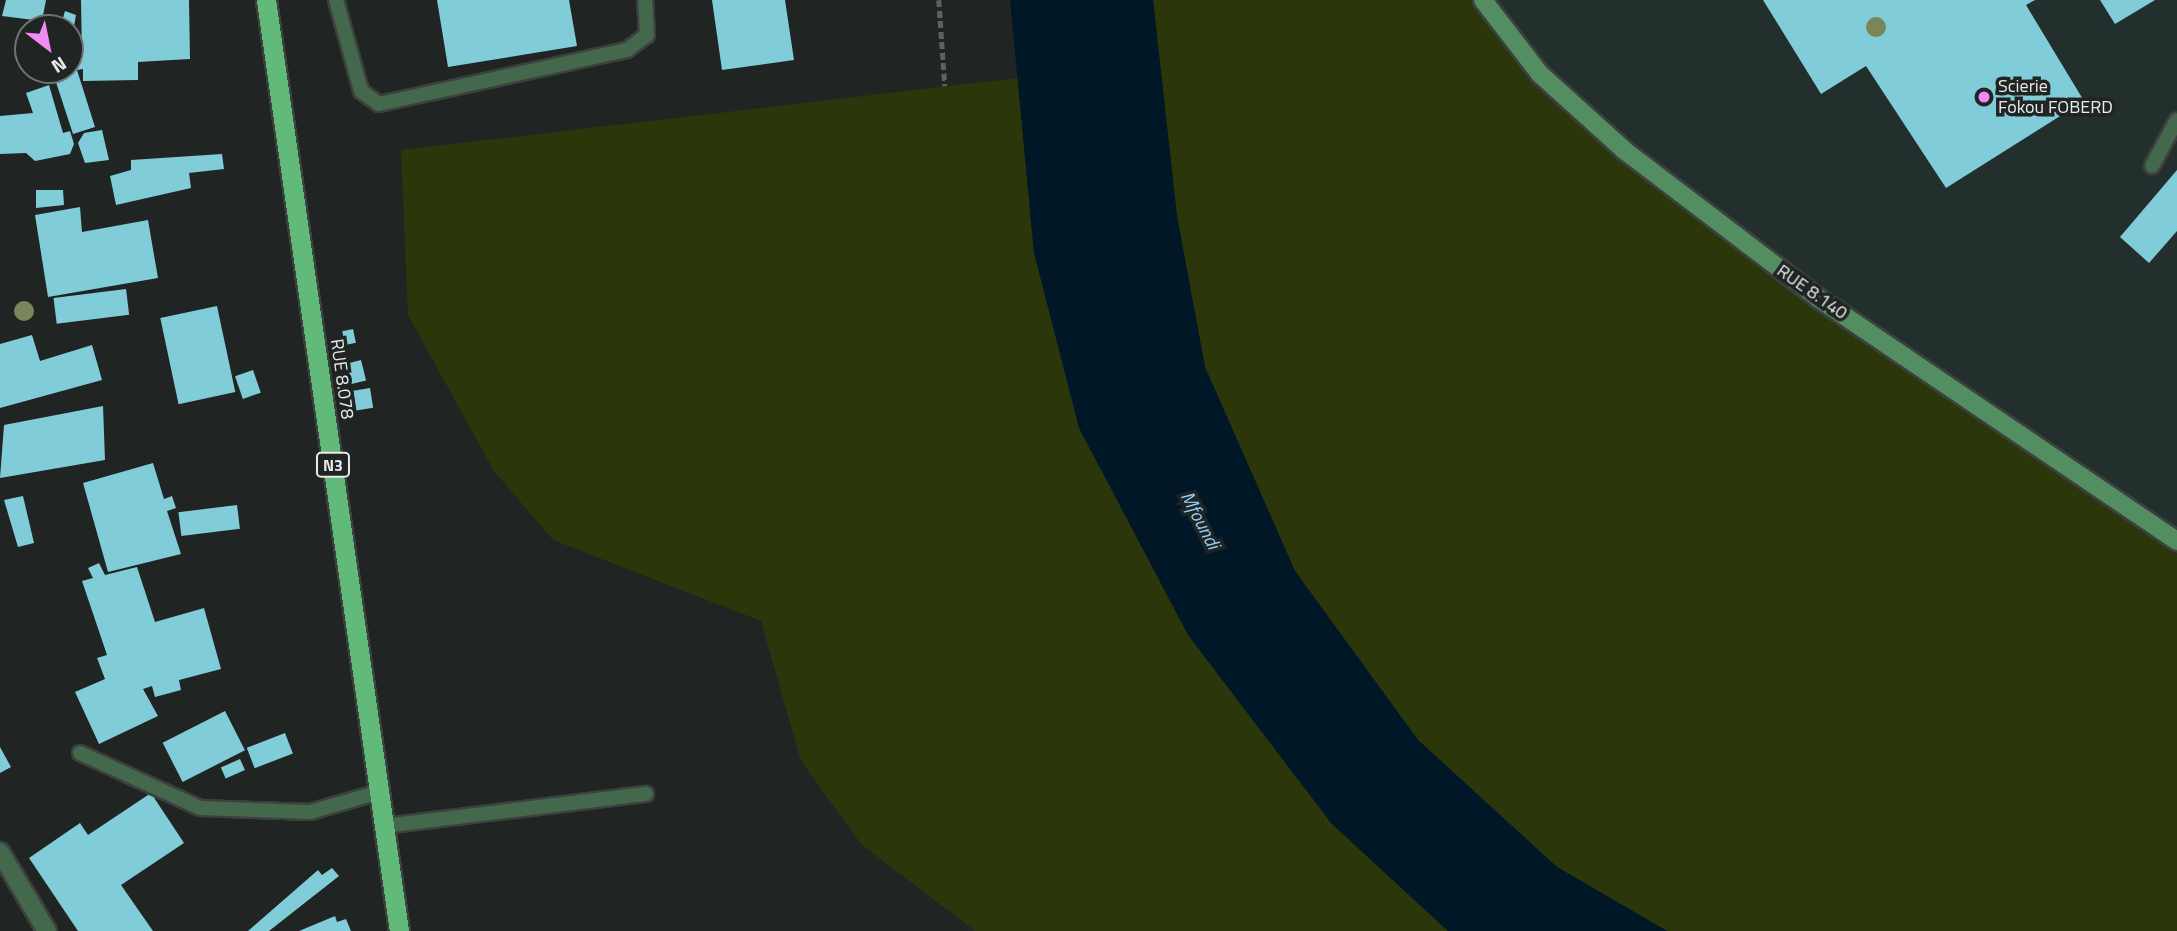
<!DOCTYPE html>
<html>
<head>
<meta charset="utf-8">
<style>
  body { margin:0 }
  #map { position:relative; width:2177px; height:931px; overflow:hidden; background:#202423; font-family:"Titillium Web",sans-serif }
  div>[style] { position:absolute }
  [style*='--x'] { left:calc(var(--x)*1px); top:calc(var(--y)*1px); width:calc(var(--w)*1px); rotate:calc(var(--a)*1deg) }
  .built>* { inset:0; background:#232f2d }
  .green>* { inset:0; background:#2c360b }
  .water>* { inset:0; background:#001727 }
  .building>* { inset:0; background:#81ccd9; transform-origin:0 0 }
  .path>* { height:4.5px; margin-top:-2.25px; transform-origin:0; background:repeating-linear-gradient(90deg,#5e6161 0 7px,transparent 0 10.5px) }
  .roads { filter:drop-shadow(2px 0 #3c403f) drop-shadow(-2px 0 #3c403f) drop-shadow(0 2px #3c403f) drop-shadow(0 -2px #3c403f) }
  .service>* { height:14px; margin:-7px; padding:0 7px; transform-origin:7px; border-radius:7px; background:#43684c }
  .minor>* { height:18px; margin:-9px; padding:0 9px; transform-origin:9px; border-radius:9px; background:#43684c }
  .secondary>* { height:18px; margin:-9px; padding:0 9px; transform-origin:9px; border-radius:9px; background:#538e61 }
  .trunk>* { height:19px; margin:-9.5px; padding:0 9.5px; transform-origin:9.5px; border-radius:9.5px; background:#62ba7a }
  .trees>* { width:20px; height:20px; margin:-10px; border-radius:50%; background:#79865b }
  .dots>* { width:19px; height:19px; translate:-50% -50%; box-sizing:border-box; border:4px solid #202423; border-radius:50% }
  span { translate:-50% -50%; white-space:nowrap; text-align:center; line-height:1.15; -webkit-text-stroke:7px #202423; paint-order:stroke }
  .shield-label span { padding:2px 5px; background:#202423; border:2px solid; border-radius:5px; -webkit-text-stroke-width:0 }
  .shield-label { font-size:16px; color:#e7eaea; font-weight:700 }
  .poi-label { font-size:18px; color:#e7eaea }
  .left { translate:0 -50%; text-align:left }
  .street-label { font-size:18px; color:#e7eaea }
  .water-label { font-size:19px; color:#92cff8; font-style:italic }
  .north { position:absolute; left:14px; top:14px; width:70px; height:70px; box-sizing:border-box; background:#202423; border:2px solid #707373; border-radius:50%; rotate:148deg; font-size:19px; font-weight:700; line-height:28px; text-align:center; color:#e7eaea }
  .north::after { content:''; display:block; margin:auto; width:24px; height:32px; background:#f18af4; clip-path:polygon(50% 0,100% 100%,50% 72%,0 100%) }
</style>
</head>
<body>
<div id="map">
  <div class="built">
    <i style="clip-path:polygon(1483px 0,2177px 0,2177px 541px,1818px 298px,1540px 74px)"></i>
  </div>
  <div class="green">
    <i style="clip-path:polygon(1153px 0,1483px 0,1540px 75px,1624px 150px,2177px 541px,2177px 931px,1667px 931px,1557px 867px,1418px 740px,1295px 571px,1205px 367px,1177px 216px)"></i>
    <i style="clip-path:polygon(1018px 78px,1034px 253px,1331px 823px,1448px 931px,975px 931px,861px 844px,801px 761px,761px 621px,553px 540px,494px 471px,408px 315px,401px 150px)"></i>
  </div>
  <div class="water">
    <i style="clip-path:polygon(1010px 0,1153px 0,1177px 216px,1205px 367px,1295px 571px,1418px 740px,1557px 867px,1667px 931px,1448px 931px,1331px 823px,1188px 635px,1079px 428px,1034px 253px)"></i>
  </div>
  <div class="building">
    <i style="clip-path:polygon(6px 0,46px 0,42px 21px,2px 16px)"></i>
    <i style="clip-path:polygon(81px 0,189px 0,190px 59px,138px 62px,138px 80px,83px 81px,83px 69px,77px 70px,95px 127px,73px 134px,52px 70px,70px 70px,70px 47px,74px 61px,82px 60px)"></i>
    <i style="clip-path:polygon(437px 0,569px 0,577px 46px,448px 67px)"></i>
    <i style="clip-path:polygon(712px 0,785px 0,794px 60px,722px 70px)"></i>
    <i style="clip-path:polygon(1763px 0,2035px 0,2026px 5px,2084px 101px,1946px 188px,1866px 66px,1821px 94px)"></i>
    <i style="clip-path:polygon(2100px 0,2155px 0,2115px 24px)"></i>
    <i style="clip-path:polygon(65px 11px,76px 15px,71px 43px,70px 28px,60px 28px)"></i>
    <i style="clip-path:polygon(49px 85px,63px 133px,70px 131px,74px 144px,70px 154px,35px 161px,26px 153px,0 154px,0 116px,33px 113px,26px 93px)"></i>
    <i style="clip-path:polygon(102px 130px,109px 160px,85px 163px,78px 143px,84px 133px)"></i>
    <i style="clip-path:polygon(222px 154px,224px 169px,189px 173px,191px 188px,116px 205px,110px 176px,131px 170px,131px 160px)"></i>
    <i style="clip-path:polygon(2177px 170px,2177px 231px,2149px 263px,2120px 237px)"></i>
    <i style="clip-path:polygon(36px 190px,63px 190px,64px 205px,36px 208px)"></i>
    <i style="clip-path:polygon(80px 207px,82px 232px,148px 220px,158px 278px,48px 297px,35px 215px)"></i>
    <i style="left:126px;top:289px;width:26px;height:73px;rotate:83deg"></i>
    <i style="left:217px;top:306px;width:88px;height:58px;rotate:78deg"></i>
    <i style="left:353px;top:329px;width:14px;height:11px;rotate:78deg"></i>
    <i style="clip-path:polygon(32px 335px,40px 361px,92px 345px,102px 380px,0 408px,0 344px)"></i>
    <i style="left:361px;top:360px;width:21px;height:15px;rotate:76deg"></i>
    <i style="left:253px;top:370px;width:24px;height:19px;rotate:71deg"></i>
    <i style="left:370px;top:388px;width:20px;height:17px;rotate:81deg"></i>
    <i style="clip-path:polygon(103px 406px,105px 460px,0 478px,4px 425px)"></i>
    <i style="clip-path:polygon(153px 463px,164px 499px,172px 496px,176px 508px,167px 511px,181px 554px,108px 572px,83px 483px)"></i>
    <i style="clip-path:polygon(23px 496px,34px 543px,18px 547px,4px 500px)"></i>
    <i style="left:237px;top:505px;width:24px;height:59px;rotate:83deg"></i>
    <i style="clip-path:polygon(99px 563px,105px 575px,137px 567px,155px 622px,204px 608px,221px 669px,179px 680px,181px 690px,155px 697px,152px 686px,143px 689px,158px 716px,99px 744px,75px 692px,105px 679px,97px 658px,107px 655px,82px 581px,93px 578px,88px 568px)"></i>
    <i style="left:225px;top:711px;width:44px;height:70px;rotate:63deg"></i>
    <i style="left:285px;top:733px;width:22px;height:41px;rotate:69deg"></i>
    <i style="clip-path:polygon(0 747px,11px 767px,0 773px)"></i>
    <i style="left:240px;top:759px;width:12px;height:21px;rotate:66deg"></i>
    <i style="clip-path:polygon(151px 793px,184px 843px,121px 885px,153px 931px,78px 931px,29px 858px,80px 823px,88px 835px)"></i>
    <i style="clip-path:polygon(332px 868px,339px 876px,269px 931px,248px 931px,318px 870px,322px 875px)"></i>
    <i style="clip-path:polygon(335px 916px,337px 922px,346px 919px,351px 931px,299px 931px)"></i>
  </div>
  <div class="path">
    <i style="--x:939;--y:0;--w:86;--a:86"></i>
  </div>
  <div class="roads">
    <div class="service">
      <i style="--x:336;--y:0;--w:94;--a:74.6"></i>
      <i style="--x:361;--y:91;--w:22;--a:36"></i>
      <i style="--x:379;--y:104;--w:254;--a:-12.3"></i>
      <i style="--x:627;--y:50;--w:25;--a:-37"></i>
      <i style="--x:647;--y:35;--w:35;--a:-93"></i>
      <i style="--x:2152;--y:166;--w:52;--a:-61.5"></i>
      <i style="--x:80;--y:753;--w:132;--a:24.6"></i>
      <i style="--x:200;--y:808;--w:110;--a:2.1"></i>
      <i style="--x:310;--y:812;--w:72;--a:-16.2"></i>
      <i style="--x:384;--y:826;--w:264;--a:-7"></i>
    </div>
    <div class="minor">
      <i style="--x:0;--y:852;--w:92;--a:59.3"></i>
    </div>
    <div class="secondary">
      <i style="--x:1483;--y:0;--w:93;--a:52.4"></i>
      <i style="--x:1540;--y:74;--w:113;--a:42.1"></i>
      <i style="--x:1624;--y:150;--w:244;--a:37.3"></i>
      <i style="--x:1818;--y:298;--w:434;--a:34.1"></i>
    </div>
    <div class="trunk">
      <i style="--x:266;--y:0;--w:940;--a:81.87"></i>
    </div>
  </div>
  <div class="trees">
    <i style="left:1876px;top:27px"></i>
    <i style="left:24px;top:311px"></i>
  </div>
  <div class="dots">
    <i style="left:1984px;top:97px;background:#f18af4"></i>
  </div>
  <div class="shield-label">
    <span style="left:333px;top:465px">N3</span>
  </div>
  <div class="poi-label">
    <span class="left" style="left:1998px;top:97px">Scierie<br>Fokou FOBERD</span>
  </div>
  <div class="street-label">
    <span style="left:1812px;top:292px;rotate:35deg">RUE 8.140</span>
    <span style="left:342px;top:379px;rotate:82deg">RUE 8.078</span>
  </div>
  <div class="water-label">
    <span style="left:1201px;top:520px;rotate:62deg">Mfoundi</span>
  </div>
  <div class="north">N</div>
</div>
</body>
</html>
